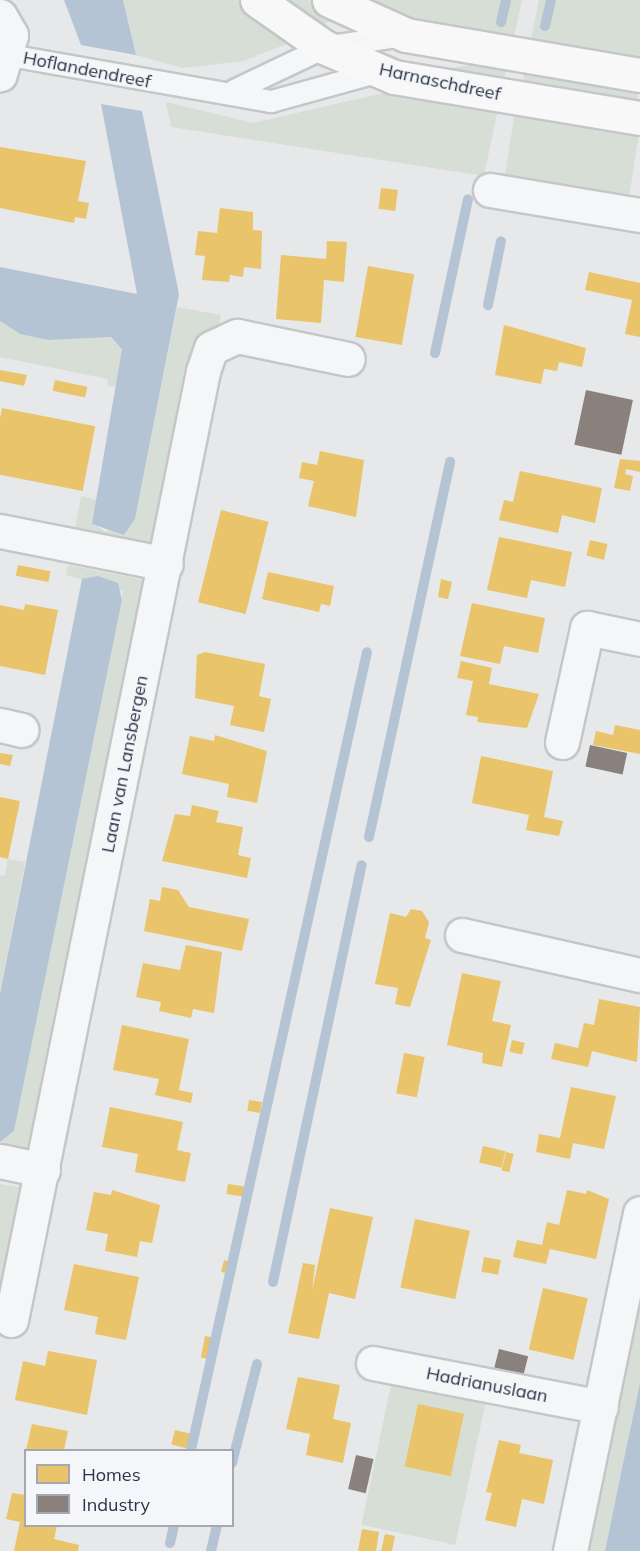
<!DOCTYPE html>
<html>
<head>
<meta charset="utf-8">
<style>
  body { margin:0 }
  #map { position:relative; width:640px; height:1551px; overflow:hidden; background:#e6e8ea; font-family:Mulish,sans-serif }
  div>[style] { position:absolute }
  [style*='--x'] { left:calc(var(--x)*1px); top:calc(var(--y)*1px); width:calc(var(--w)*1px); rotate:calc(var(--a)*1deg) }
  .green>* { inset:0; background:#d6ded6; transform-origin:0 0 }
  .water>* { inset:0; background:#b4c4d5 }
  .homes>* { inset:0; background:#e9c46a; transform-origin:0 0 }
  .industry>* { inset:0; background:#8a817c; transform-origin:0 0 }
  .stream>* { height:10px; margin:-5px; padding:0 5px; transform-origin:5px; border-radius:5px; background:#b4c4d5 }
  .roads { filter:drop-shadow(2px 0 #c4c6c8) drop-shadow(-2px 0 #c4c6c8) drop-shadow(0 2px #c4c6c8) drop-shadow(0 -2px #c4c6c8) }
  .lane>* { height:21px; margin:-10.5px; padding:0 10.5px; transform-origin:10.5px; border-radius:10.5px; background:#f5f6f7 }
  .street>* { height:33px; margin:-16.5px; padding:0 16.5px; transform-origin:16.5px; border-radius:16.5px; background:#f5f6f7 }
  .secondary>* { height:33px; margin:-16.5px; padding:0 16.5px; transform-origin:16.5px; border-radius:16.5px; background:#f8f8f8 }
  span { translate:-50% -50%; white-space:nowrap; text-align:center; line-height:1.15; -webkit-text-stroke:6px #f4f6f9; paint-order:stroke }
  .street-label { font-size:18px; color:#2b3445 }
  .legend { position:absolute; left:24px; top:1449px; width:210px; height:78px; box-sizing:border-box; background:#f4f6f9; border:2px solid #a4a8b1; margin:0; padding:8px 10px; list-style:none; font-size:18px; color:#2b3445 }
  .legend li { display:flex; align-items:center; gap:12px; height:30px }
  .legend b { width:30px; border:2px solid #a4a8b1 }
</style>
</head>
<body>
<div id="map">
  <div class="green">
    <i style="clip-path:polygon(123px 0,238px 0,292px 42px,243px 61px,183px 68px,136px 55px)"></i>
    <i style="clip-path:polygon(274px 0,309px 0,340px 17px,320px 26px)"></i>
    <i style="clip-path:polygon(358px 0,522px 0,513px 41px,399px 19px)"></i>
    <i style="clip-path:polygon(539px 0,640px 0,640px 61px,530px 44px)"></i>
    <i style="clip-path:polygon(491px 62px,507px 65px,503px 83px,439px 70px)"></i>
    <i style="left:525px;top:68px;width:116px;height:18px;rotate:9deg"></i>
    <i style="clip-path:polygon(388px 92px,498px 108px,484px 176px,171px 127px,166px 102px,253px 123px)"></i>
    <i style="left:515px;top:111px;width:126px;height:70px;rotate:9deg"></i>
    <i style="clip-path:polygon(177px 307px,221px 315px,219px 326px,199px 340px,156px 539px,145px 545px,75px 530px,81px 496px,97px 500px,92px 523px,106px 532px,135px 519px)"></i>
    <i style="clip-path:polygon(0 321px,20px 334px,48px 340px,111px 337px,123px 349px,117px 387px,107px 386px,108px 379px,0 357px)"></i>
    <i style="clip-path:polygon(68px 565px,149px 581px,29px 1151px,0 1149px,0 1142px,14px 1131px,122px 600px,123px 591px,66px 575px)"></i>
    <i style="clip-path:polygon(8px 859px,25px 862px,0 994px,0 875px,5px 876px)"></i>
    <i style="clip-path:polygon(0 1184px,27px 1189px,0 1323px)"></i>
    <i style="clip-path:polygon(640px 1260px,640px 1383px,620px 1478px,605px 1551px,578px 1551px)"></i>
    <i style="left:393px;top:1376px;width:96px;height:152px;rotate:12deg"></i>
  </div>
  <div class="water">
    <i style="clip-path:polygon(64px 0,123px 0,136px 55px,81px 45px)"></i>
    <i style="clip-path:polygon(101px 104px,142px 111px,179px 294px,135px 519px,124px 535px,92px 524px,122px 349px,111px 337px,48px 340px,20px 334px,0 321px,0 267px,137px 294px)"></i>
    <i style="clip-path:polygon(98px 576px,118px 583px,122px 600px,14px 1131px,0 1142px,0 994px,82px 579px)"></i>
    <i style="clip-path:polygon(640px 1383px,640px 1551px,605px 1551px,620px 1478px)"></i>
  </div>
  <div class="homes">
    <i style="clip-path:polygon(0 147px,86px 161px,78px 201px,89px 203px,86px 219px,75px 217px,74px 223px,0 208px)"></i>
    <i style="left:381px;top:188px;width:17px;height:21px;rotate:7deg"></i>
    <i style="clip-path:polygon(220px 208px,253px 212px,253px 230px,262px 231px,261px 269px,244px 267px,243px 277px,230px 275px,229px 282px,202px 280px,205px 256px,195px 255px,198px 231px,217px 233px)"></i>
    <i style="clip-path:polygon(327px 241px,347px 242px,344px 282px,324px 280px,321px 323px,276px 319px,281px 255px,326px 259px)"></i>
    <i style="left:368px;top:266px;width:47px;height:72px;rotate:10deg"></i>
    <i style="clip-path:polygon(589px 272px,640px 283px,640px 337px,625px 334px,632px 300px,585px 290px)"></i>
    <i style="clip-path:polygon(504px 325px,586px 348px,582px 367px,559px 362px,557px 371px,544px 369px,541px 384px,495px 375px)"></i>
    <i style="clip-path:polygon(0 370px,27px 375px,24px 386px,0 381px)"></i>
    <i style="left:55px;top:380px;width:33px;height:11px;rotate:12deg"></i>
    <i style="left:2px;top:408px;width:95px;height:66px;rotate:11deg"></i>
    <i style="clip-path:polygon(320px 451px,364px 460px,356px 517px,308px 506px,314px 481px,299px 478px,302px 462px,317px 465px)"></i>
    <i style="clip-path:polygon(620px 459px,640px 461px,640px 472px,626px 469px,625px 474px,633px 476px,630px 491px,614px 488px)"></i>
    <i style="clip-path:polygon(520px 471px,602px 488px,595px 523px,562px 515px,558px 533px,499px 520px,504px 500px,513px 502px)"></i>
    <i style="left:221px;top:510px;width:49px;height:95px;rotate:14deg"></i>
    <i style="clip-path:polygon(499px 537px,572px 552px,565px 587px,531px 580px,527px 598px,487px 590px)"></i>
    <i style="left:590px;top:540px;width:18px;height:16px;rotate:13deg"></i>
    <i style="left:18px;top:565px;width:33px;height:11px;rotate:11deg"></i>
    <i style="clip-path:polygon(268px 572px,334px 586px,330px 606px,321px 604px,319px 612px,262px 599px)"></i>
    <i style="clip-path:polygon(441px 579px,452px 582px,448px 599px,438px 597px)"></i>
    <i style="clip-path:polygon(472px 603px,545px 618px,538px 653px,504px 646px,500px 664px,460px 656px)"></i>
    <i style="clip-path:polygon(25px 604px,58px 610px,45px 675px,0 666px,0 605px,24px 610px)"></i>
    <i style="clip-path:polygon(205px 652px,265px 664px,259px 696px,271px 699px,264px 732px,230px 725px,234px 706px,195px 698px,197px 655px)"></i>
    <i style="clip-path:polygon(461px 661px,492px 668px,489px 684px,539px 694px,527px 728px,477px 722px,478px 717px,466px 715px,473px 681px,457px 678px)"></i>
    <i style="clip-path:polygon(615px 725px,640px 730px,640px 754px,593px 745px,596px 731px,613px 735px)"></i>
    <i style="clip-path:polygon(215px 735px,267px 751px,257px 803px,227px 797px,229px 784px,182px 774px,190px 736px,214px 741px)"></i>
    <i style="clip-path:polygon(0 753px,13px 755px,10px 766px,0 764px)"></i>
    <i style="clip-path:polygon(481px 756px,553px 771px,544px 817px,563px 821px,559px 836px,526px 830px,529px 815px,472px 803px)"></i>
    <i style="clip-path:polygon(0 797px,20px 801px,8px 859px,0 857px)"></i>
    <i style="clip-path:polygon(192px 805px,219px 811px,216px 822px,243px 827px,238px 855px,251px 858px,247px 878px,162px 861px,175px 814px,190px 816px)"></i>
    <i style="clip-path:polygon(162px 887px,178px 890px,189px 907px,249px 919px,242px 951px,144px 931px,150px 899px,160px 901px)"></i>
    <i style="clip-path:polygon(411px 909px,422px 911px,429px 922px,425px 938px,431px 940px,410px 1007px,395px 1004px,398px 988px,375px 984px,390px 913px,406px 917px)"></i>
    <i style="clip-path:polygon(186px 945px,222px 952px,214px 1013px,193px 1009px,191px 1018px,159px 1011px,161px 1002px,136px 997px,143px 963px,180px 970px)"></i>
    <i style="clip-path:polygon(462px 973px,501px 981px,492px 1021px,511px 1025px,502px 1067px,482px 1063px,483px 1053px,447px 1045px)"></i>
    <i style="clip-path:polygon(599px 999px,640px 1007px,637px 1062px,592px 1051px,588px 1067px,551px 1059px,555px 1043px,578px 1048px,584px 1023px,594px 1025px)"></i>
    <i style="clip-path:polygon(122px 1025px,189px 1039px,179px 1090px,193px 1093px,191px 1103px,155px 1095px,159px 1079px,113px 1070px)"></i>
    <i style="left:512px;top:1040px;width:13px;height:12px;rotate:13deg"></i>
    <i style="left:404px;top:1053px;width:21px;height:41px;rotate:11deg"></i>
    <i style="clip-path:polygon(571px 1087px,616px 1096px,604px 1149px,573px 1143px,570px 1159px,536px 1152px,539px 1134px,560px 1138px)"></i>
    <i style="left:249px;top:1100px;width:13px;height:11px;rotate:9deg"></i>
    <i style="clip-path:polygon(110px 1107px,183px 1122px,177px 1150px,191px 1153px,185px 1182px,135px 1172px,138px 1154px,102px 1147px)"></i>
    <i style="left:483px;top:1146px;width:23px;height:17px;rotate:13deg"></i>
    <i style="left:506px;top:1152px;width:8px;height:19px;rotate:14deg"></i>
    <i style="left:228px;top:1184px;width:19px;height:10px;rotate:9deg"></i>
    <i style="clip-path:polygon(112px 1190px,160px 1205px,152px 1243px,140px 1241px,137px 1257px,105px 1251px,108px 1234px,86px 1230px,94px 1192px,111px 1195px)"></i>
    <i style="clip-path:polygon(567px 1190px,586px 1194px,587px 1190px,609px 1199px,596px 1259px,550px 1249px,546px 1264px,513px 1257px,517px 1240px,542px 1245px,547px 1222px,559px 1225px)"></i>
    <i style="clip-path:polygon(330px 1208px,373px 1217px,355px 1299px,329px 1293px,319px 1339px,288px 1333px,303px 1263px,315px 1265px,312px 1291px)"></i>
    <i style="left:415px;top:1219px;width:56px;height:70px;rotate:12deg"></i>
    <i style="left:484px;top:1257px;width:17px;height:15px;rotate:10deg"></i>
    <i style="left:224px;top:1260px;width:8px;height:12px;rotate:14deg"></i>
    <i style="clip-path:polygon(74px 1264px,139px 1277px,126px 1340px,95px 1334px,98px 1317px,64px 1310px)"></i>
    <i style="left:543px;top:1288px;width:46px;height:63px;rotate:13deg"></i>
    <i style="left:205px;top:1336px;width:10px;height:22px;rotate:11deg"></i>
    <i style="clip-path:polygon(48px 1351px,97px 1360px,87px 1415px,15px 1400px,23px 1361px,45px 1366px)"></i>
    <i style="clip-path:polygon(298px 1377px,340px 1385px,333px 1419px,351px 1423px,343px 1463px,306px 1455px,310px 1434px,286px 1429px)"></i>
    <i style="left:418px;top:1404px;width:47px;height:64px;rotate:12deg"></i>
    <i style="clip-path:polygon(32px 1424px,68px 1431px,64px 1450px,26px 1450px)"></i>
    <i style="left:175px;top:1430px;width:16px;height:15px;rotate:14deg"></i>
    <i style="clip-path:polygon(499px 1440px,521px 1445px,519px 1453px,553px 1460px,544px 1504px,522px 1499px,516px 1527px,485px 1520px,492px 1493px,486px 1492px)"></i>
    <i style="clip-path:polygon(12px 1493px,26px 1495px,26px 1526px,57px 1526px,54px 1539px,79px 1545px,78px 1551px,14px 1551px,20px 1522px,6px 1519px)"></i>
    <i style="clip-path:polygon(362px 1529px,379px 1532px,376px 1551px,358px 1551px)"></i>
    <i style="clip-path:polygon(385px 1534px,395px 1536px,392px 1551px,381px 1551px)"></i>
  </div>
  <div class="industry">
    <i style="left:586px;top:390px;width:48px;height:56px;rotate:12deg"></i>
    <i style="left:590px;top:745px;width:38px;height:22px;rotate:12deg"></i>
    <i style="left:499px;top:1349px;width:30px;height:19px;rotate:14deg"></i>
    <i style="left:356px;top:1455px;width:18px;height:35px;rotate:13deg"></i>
  </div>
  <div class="stream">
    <i style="--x:501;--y:22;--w:23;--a:-77"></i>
    <i style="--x:545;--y:26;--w:27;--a:-77"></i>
    <i style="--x:488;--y:305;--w:65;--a:-78.5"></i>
    <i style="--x:435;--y:353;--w:157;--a:-77.9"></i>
    <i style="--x:369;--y:837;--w:384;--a:-77.8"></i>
    <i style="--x:273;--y:1282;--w:426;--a:-78"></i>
    <i style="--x:191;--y:1450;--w:817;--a:-77.56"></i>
    <i style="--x:232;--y:1463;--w:102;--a:-75.8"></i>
    <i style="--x:170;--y:1543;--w:17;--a:-77"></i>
    <i style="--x:211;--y:1551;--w:26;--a:-77"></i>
  </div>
  <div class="roads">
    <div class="lane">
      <i style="--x:9;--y:55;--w:266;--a:10"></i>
      <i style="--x:271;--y:101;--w:112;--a:-15.5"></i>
      <i style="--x:234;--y:90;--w:100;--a:-25.5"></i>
      <i style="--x:324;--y:47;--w:79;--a:-8.7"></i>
    </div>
    <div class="street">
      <i style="--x:0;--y:16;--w:22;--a:60"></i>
      <i style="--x:11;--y:35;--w:41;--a:105.8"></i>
      <i style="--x:490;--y:190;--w:152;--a:9.5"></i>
      <i style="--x:0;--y:531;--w:169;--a:11.2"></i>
      <i style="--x:0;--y:725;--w:22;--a:13"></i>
      <i style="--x:562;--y:742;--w:117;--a:-77.6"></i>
      <i style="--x:587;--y:628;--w:54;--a:11.7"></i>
      <i style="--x:462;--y:935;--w:182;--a:12.7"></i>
      <i style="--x:0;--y:1161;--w:44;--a:11.8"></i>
      <i style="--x:11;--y:1320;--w:968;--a:-78.56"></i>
      <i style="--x:203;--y:371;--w:24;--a:-71"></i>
      <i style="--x:211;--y:348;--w:29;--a:-25"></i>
      <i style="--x:237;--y:336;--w:113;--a:11.7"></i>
      <i style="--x:373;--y:1363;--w:232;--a:10.9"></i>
      <i style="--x:570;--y:1551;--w:345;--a:-78.3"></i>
    </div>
    <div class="secondary">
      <i style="--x:257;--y:0;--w:82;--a:35"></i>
      <i style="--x:324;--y:47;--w:76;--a:23.2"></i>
      <i style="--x:394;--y:77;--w:249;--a:9.5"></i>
      <i style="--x:329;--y:0;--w:85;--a:24.4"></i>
      <i style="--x:406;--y:35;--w:237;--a:9.7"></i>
    </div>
  </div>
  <div class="street-label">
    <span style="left:87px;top:70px;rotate:11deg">Hoflandendreef</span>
    <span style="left:440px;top:82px;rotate:12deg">Harnaschdreef</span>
    <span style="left:125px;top:764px;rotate:-79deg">Laan van Lansbergen</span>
    <span style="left:487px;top:1385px;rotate:11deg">Hadrianuslaan</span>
  </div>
  <ul class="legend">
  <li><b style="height:16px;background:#e9c46a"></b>Homes</li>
  <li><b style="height:16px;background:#8a817c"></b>Industry</li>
  </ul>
</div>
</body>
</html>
